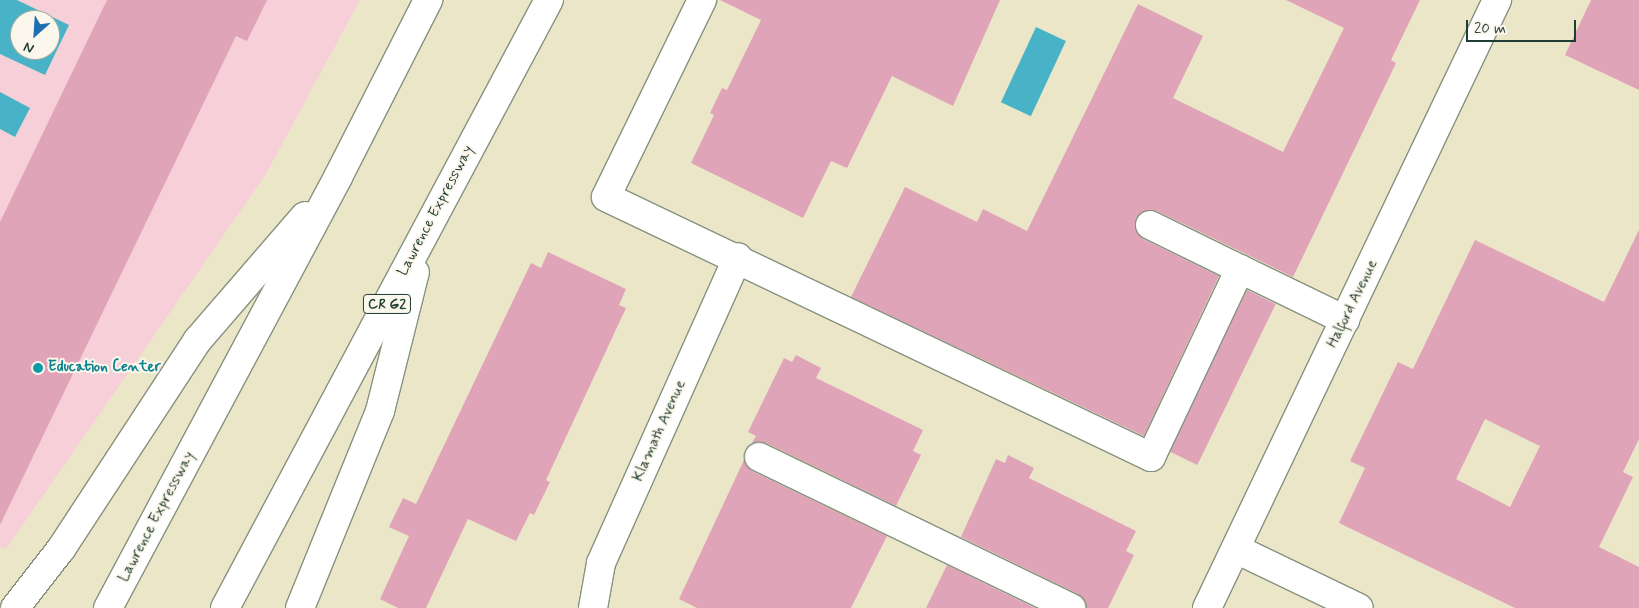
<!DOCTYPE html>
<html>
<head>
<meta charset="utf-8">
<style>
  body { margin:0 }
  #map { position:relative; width:1639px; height:608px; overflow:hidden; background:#ece6c9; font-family:Mynerve,sans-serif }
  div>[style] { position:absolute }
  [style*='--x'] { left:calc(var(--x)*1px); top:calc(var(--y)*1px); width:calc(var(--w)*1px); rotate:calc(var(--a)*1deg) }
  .built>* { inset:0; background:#f6cfd9 }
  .water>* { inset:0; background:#48b3c6; transform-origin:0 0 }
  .building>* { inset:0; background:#e0a4b8; transform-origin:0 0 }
  .roads { filter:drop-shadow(1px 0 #86927e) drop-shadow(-1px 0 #86927e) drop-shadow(0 1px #86927e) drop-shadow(0 -1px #86927e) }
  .minor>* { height:28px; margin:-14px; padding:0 14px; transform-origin:14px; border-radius:14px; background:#fff }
  .highway>* { height:28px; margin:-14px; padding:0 14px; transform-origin:14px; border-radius:14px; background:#fff }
  .dots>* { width:14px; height:14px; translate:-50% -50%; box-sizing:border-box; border:2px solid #fbf7ec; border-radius:50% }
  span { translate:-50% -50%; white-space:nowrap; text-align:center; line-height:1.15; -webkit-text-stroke:4px #fbf7ec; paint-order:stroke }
  .shield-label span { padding:1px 4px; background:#fbf7ec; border:1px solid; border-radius:4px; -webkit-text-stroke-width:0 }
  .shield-label { font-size:14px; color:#1f3d34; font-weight:700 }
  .street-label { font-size:15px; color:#1f3d34 }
  .culture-label { font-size:15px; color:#0d838f; font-weight:700 }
  .left { translate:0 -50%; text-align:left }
  .north { position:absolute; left:10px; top:10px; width:50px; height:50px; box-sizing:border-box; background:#fbf7ec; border:1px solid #a3ada2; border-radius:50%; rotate:206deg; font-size:14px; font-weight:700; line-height:20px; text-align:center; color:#1f3d34 }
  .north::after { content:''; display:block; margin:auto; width:18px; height:22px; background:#1f6fb2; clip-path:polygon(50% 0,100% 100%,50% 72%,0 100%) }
  .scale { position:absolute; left:1466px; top:20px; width:110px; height:22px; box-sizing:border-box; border:2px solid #1f3d34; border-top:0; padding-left:6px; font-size:15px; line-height:18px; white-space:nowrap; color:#1f3d34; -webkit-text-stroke:4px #fbf7ec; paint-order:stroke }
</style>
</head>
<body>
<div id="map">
  <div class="built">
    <i style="clip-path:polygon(evenodd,0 0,360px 0,266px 174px,6px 549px,0 546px,0 0,20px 20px,50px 20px,50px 50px,20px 50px,20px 20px)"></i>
  </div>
  <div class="water">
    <i style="clip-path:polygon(evenodd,0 0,17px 0,69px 25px,45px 75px,0 54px,0 0,20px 20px,50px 20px,50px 50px,20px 50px,20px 20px)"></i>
    <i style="left:1036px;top:27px;width:33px;height:83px;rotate:25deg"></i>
    <i style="clip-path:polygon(0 92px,30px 108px,15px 137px,0 129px)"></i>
  </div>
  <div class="building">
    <i style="clip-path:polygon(107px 0,267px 0,247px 41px,236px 36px,0 525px,0 222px)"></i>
    <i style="clip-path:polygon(720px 0,1000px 0,953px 106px,892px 76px,847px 168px,831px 161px,803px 218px,691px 163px,714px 115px,710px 113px,722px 88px,727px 90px,761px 20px)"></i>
    <i style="clip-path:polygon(1286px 0,1420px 0,1391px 60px,1396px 63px,1293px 277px,1157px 211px,1148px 210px,1136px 218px,1135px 227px,1143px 239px,1219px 276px,1144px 436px,851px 297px,905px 187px,977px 222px,983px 209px,1027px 231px,1138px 4px,1203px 36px,1173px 98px,1283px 152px,1344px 28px)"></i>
    <i style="clip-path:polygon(1591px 0,1639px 0,1639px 90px,1565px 55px)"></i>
    <i style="clip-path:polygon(evenodd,1639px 230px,1639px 439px,1623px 472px,1633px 477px,1599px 547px,1639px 567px,1639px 608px,1515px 608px,1339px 523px,1365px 468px,1350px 461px,1398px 362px,1413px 369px,1475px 240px,1604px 302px,1639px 230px,1485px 419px,1540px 446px,1510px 507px,1456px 479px,1485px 419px)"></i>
    <i style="clip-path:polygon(548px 252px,626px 289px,619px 305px,626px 308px,546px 480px,550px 482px,534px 515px,530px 513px,516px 541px,468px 519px,426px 608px,398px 608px,380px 599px,409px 536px,389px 527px,403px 498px,416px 504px,531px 263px,541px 268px)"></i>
    <i style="left:1247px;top:290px;width:32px;height:179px;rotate:26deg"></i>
    <i style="clip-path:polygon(796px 355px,821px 368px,816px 378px,923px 430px,913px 451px,921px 455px,896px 506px,766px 443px,752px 443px,756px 436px,748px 432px,784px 358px,792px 362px)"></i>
    <i style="clip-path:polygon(1008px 455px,1034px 468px,1029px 478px,1136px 531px,1126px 551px,1134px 555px,1108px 608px,1086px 608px,1078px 594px,961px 537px,996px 459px,1005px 463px)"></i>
    <i style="clip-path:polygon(744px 460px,752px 471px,887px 536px,851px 608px,697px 608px,679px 599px)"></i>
    <i style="clip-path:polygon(947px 565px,1035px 608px,926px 608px)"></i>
  </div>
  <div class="roads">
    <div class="minor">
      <i style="--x:702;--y:0;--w:219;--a:116"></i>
      <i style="--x:606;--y:197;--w:604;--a:25.5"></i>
      <i style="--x:1151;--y:457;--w:208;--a:-64.7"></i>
      <i style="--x:1240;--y:269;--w:117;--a:25.9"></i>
      <i style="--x:1150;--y:225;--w:100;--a:26.1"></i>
      <i style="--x:759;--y:457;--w:347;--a:25.8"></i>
      <i style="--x:1236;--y:549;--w:136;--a:25.6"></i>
      <i style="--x:593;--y:608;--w:46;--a:-79.9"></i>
      <i style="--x:601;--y:563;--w:335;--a:-65.9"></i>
      <i style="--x:1207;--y:608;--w:674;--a:-64.5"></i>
    </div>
    <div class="highway">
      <i style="--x:15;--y:608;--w:75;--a:-52.1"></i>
      <i style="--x:61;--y:549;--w:249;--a:-56.8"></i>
      <i style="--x:197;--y:341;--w:165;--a:-49.2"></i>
      <i style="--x:108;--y:608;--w:489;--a:-61.9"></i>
      <i style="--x:338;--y:177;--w:199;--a:-63"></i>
      <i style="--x:225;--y:608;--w:689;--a:-61.95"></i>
      <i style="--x:300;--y:608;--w:213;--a:-67.9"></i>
      <i style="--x:380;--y:411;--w:143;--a:-75.9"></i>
    </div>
  </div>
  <div class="dots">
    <i style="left:38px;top:368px;background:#0f9aa8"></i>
  </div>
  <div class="shield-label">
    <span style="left:387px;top:304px">CR G2</span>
  </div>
  <div class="street-label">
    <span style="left:436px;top:211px;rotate:-62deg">Lawrence Expressway</span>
    <span style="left:1353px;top:304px;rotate:-64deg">Halford Avenue</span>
    <span style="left:660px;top:431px;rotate:-66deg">Klamath Avenue</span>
    <span style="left:157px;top:517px;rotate:-62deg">Lawrence Expressway</span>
  </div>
  <div class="culture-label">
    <span class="left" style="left:48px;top:368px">Education Center</span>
  </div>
  <div class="north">N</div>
  <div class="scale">20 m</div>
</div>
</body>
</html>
